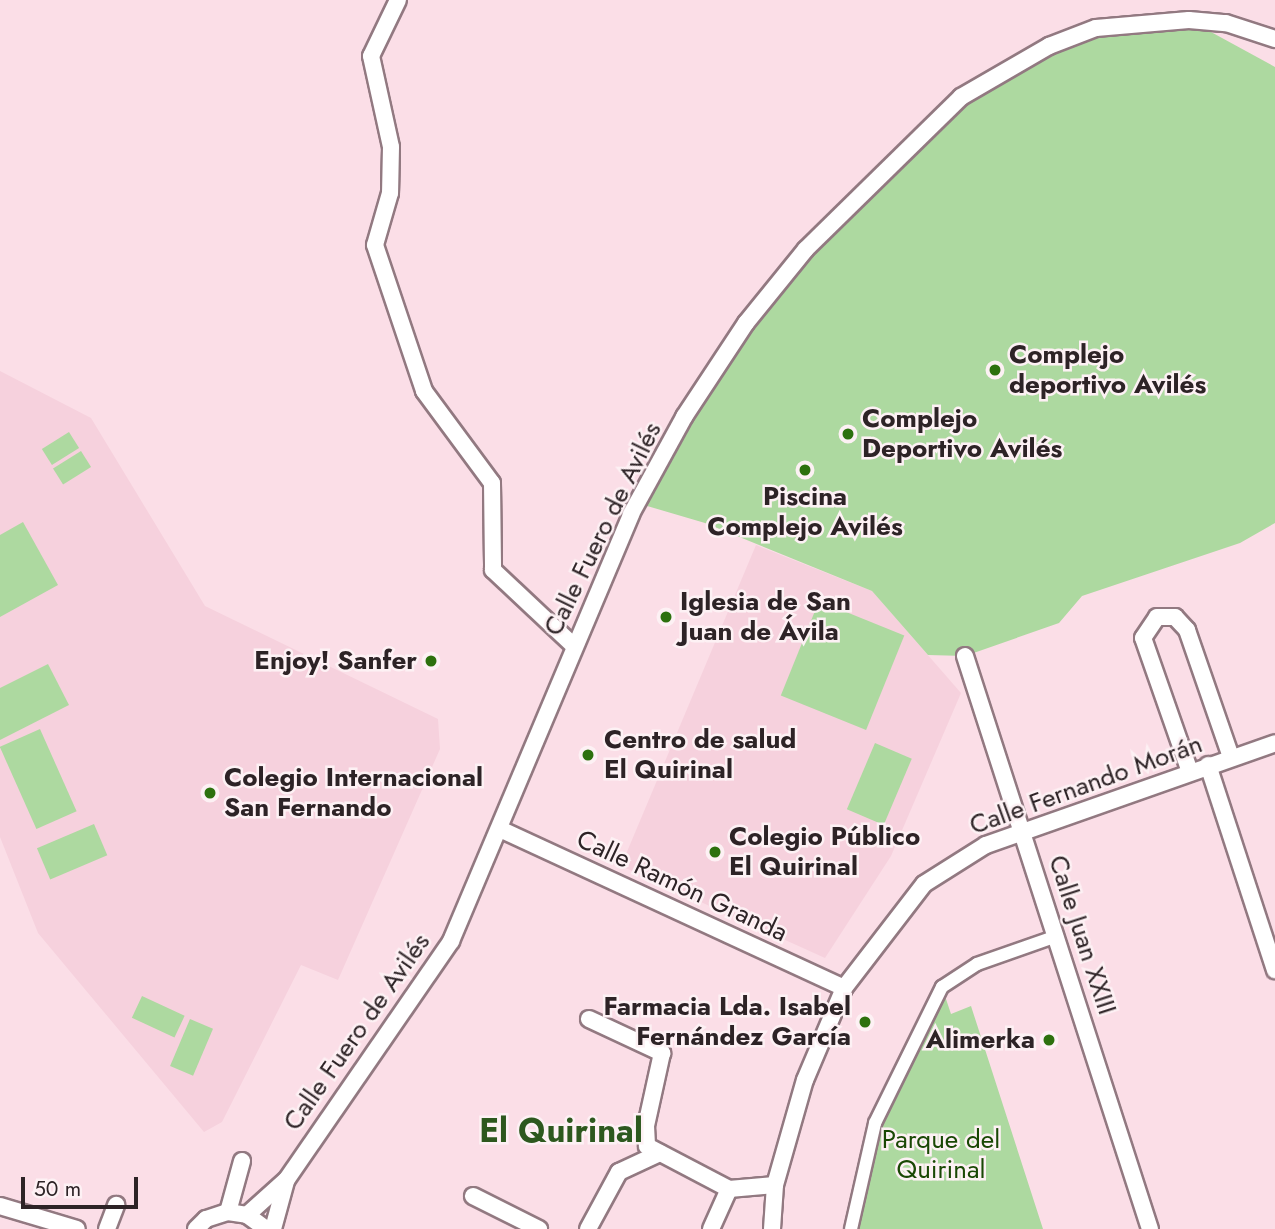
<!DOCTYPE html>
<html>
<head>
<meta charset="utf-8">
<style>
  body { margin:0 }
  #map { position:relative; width:1275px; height:1229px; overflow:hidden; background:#fbdee7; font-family:Jost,sans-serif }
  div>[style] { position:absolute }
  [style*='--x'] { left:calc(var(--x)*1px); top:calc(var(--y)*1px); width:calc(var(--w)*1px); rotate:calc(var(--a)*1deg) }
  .built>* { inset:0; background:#f6d1dd }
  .green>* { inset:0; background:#add9a0; transform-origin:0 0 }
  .roads { filter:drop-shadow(2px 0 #927981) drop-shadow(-2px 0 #927981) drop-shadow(0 2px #927981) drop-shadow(0 -2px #927981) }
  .pedestrian>* { height:12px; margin:-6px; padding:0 6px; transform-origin:6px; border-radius:6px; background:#fff }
  .minor>* { height:16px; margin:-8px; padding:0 8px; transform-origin:8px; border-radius:8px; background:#fff }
  .dots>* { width:19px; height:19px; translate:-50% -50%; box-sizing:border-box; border:4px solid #fdf1f4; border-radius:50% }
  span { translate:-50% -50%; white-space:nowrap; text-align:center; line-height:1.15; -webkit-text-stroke:5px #fdf1f4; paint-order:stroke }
  .poi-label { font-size:26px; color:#2d2326; font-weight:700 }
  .left { translate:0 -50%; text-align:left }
  .right { translate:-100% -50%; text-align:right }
  .street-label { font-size:26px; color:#2d2326 }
  .park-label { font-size:26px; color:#194804 }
  .district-label { font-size:33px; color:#2d581e; font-weight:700 }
  .scale { position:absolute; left:21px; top:1177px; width:117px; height:32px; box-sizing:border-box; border:4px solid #2d2326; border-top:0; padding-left:9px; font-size:21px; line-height:24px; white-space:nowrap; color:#2d2326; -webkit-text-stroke:5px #fdf1f4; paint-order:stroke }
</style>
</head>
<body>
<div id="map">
  <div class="built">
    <i style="clip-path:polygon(0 371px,91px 418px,205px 606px,438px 719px,440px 749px,338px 980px,301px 965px,222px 1122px,204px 1132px,38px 933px,0 837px)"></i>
    <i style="clip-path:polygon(756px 545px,872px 591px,961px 693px,891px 856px,825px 958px,621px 866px)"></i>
  </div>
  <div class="green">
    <i style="clip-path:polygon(1189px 20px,1275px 67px,1275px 523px,1240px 543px,1082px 596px,1059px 623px,965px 656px,928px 655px,872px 591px,705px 523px,637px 503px,746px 323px,961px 97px,1096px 28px)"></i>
    <i style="left:69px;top:432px;width:19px;height:32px;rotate:58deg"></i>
    <i style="left:81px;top:451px;width:19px;height:33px;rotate:58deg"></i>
    <i style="clip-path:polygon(23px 522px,58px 585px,0 617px,0 535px)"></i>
    <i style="left:819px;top:601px;width:92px;height:102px;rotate:22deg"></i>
    <i style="clip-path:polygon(48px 664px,69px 705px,0 740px,0 688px)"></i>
    <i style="left:40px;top:729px;width:90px;height:44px;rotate:66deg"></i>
    <i style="left:875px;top:743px;width:40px;height:72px;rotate:23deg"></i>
    <i style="left:94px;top:824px;width:34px;height:62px;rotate:67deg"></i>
    <i style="clip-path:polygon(942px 987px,951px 1014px,971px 1006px,1043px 1229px,851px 1229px,875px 1123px)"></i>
    <i style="left:142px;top:996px;width:47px;height:24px;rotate:25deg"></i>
    <i style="left:190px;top:1019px;width:25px;height:51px;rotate:23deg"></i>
  </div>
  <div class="roads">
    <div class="pedestrian">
      <i style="--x:851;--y:1229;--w:109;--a:-77.2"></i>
      <i style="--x:875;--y:1123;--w:152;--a:-63.8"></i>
      <i style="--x:942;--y:987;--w:42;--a:-33.3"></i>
      <i style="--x:977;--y:964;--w:85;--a:-19.3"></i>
    </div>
    <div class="minor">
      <i style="--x:398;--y:0;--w:62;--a:115.7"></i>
      <i style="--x:371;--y:56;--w:93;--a:77.6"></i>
      <i style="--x:391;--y:147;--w:46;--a:91.2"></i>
      <i style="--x:390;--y:193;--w:54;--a:106.1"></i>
      <i style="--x:375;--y:245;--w:154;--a:71.4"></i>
      <i style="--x:424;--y:391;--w:114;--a:53.5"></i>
      <i style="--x:492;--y:483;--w:87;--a:89.3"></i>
      <i style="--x:493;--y:570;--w:110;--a:43.2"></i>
      <i style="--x:965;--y:656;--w:602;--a:72.11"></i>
      <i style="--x:1208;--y:765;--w:216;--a:71.9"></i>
      <i style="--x:1190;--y:772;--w:142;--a:-109.3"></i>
      <i style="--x:1143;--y:638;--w:25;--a:-56"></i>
      <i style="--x:1157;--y:617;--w:18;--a:0"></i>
      <i style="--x:1175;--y:617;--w:18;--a:47"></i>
      <i style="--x:1187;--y:630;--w:134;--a:70.9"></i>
      <i style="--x:500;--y:829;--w:379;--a:24.8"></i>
      <i style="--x:589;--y:1019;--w:81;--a:25"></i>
      <i style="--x:662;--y:1053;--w:75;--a:102.4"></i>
      <i style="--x:646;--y:1126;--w:20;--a:87"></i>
      <i style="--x:647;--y:1146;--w:93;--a:27.7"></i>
      <i style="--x:473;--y:1196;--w:74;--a:26.6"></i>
      <i style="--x:0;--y:1206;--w:80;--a:16.6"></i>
      <i style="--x:228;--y:1212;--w:53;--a:-74.6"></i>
      <i style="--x:247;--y:1215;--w:54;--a:-42"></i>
      <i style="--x:287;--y:1179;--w:289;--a:-55.4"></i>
      <i style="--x:451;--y:941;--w:463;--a:-67.1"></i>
      <i style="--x:631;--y:514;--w:111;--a:-61.3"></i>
      <i style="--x:684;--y:417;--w:113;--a:-56.6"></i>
      <i style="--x:746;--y:323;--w:95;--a:-51"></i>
      <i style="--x:806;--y:249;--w:217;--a:-44.4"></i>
      <i style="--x:961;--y:97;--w:102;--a:-30.1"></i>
      <i style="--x:1049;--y:46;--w:50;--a:-21"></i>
      <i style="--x:1096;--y:28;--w:93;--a:-4.9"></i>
      <i style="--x:1189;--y:20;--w:37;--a:5"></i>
      <i style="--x:1226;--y:23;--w:52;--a:18.1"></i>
      <i style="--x:107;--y:1229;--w:26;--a:-69"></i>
      <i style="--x:196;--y:1229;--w:14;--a:-45"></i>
      <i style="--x:206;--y:1219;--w:23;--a:-18"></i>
      <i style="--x:228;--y:1212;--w:19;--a:9"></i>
      <i style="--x:247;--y:1215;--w:24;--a:36"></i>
      <i style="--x:273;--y:1229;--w:50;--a:-74.8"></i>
      <i style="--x:588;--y:1229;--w:65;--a:-61.5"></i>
      <i style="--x:619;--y:1172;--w:45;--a:-24.9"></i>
      <i style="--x:711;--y:1229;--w:44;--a:-65.8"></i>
      <i style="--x:729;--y:1189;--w:46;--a:-5"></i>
      <i style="--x:772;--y:1229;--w:44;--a:-86.1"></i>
      <i style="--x:775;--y:1185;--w:109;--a:-74.1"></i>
      <i style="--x:805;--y:1080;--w:100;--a:-67"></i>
      <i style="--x:844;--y:988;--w:131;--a:-52.4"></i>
      <i style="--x:924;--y:884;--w:73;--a:-32.2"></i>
      <i style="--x:986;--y:845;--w:306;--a:-19.4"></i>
    </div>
  </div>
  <div class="dots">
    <i style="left:995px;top:370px;background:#2d710e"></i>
    <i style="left:848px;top:434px;background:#2d710e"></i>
    <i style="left:805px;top:470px;background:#2d710e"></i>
    <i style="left:666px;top:617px;background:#2d710e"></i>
    <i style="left:431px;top:661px;background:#2d710e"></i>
    <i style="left:588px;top:755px;background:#2d710e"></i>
    <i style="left:210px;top:793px;background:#2d710e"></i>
    <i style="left:715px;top:852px;background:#2d710e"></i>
    <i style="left:865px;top:1022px;background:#2d710e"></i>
    <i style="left:1049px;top:1040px;background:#2d710e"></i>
  </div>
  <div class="poi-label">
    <span class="left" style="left:1009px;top:370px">Complejo<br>deportivo Avilés</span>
    <span class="left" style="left:862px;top:434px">Complejo<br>Deportivo Avilés</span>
    <span style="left:805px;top:512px">Piscina<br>Complejo Avilés</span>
    <span class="left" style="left:680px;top:617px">Iglesia de San<br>Juan de Ávila</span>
    <span class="right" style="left:417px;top:661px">Enjoy! Sanfer</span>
    <span class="left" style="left:604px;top:755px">Centro de salud<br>El Quirinal</span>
    <span class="left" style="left:224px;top:793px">Colegio Internacional<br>San Fernando</span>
    <span class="left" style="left:729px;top:852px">Colegio Público<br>El Quirinal</span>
    <span class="right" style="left:851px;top:1022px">Farmacia Lda. Isabel<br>Fernández García</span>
    <span class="right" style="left:1035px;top:1040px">Alimerka</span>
  </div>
  <div class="street-label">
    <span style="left:603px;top:529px;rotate:-64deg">Calle Fuero de Avilés</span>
    <span style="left:1086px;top:785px;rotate:-20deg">Calle Fernando Morán</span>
    <span style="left:682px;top:886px;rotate:25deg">Calle Ramón Granda</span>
    <span style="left:1082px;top:935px;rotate:72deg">Calle Juan XXIII</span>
    <span style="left:357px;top:1032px;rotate:-55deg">Calle Fuero de Avilés</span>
  </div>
  <div class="park-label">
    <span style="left:941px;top:1155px">Parque del<br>Quirinal</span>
  </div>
  <div class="district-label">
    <span style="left:561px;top:1131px">El Quirinal</span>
  </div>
  <div class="scale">50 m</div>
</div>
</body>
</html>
